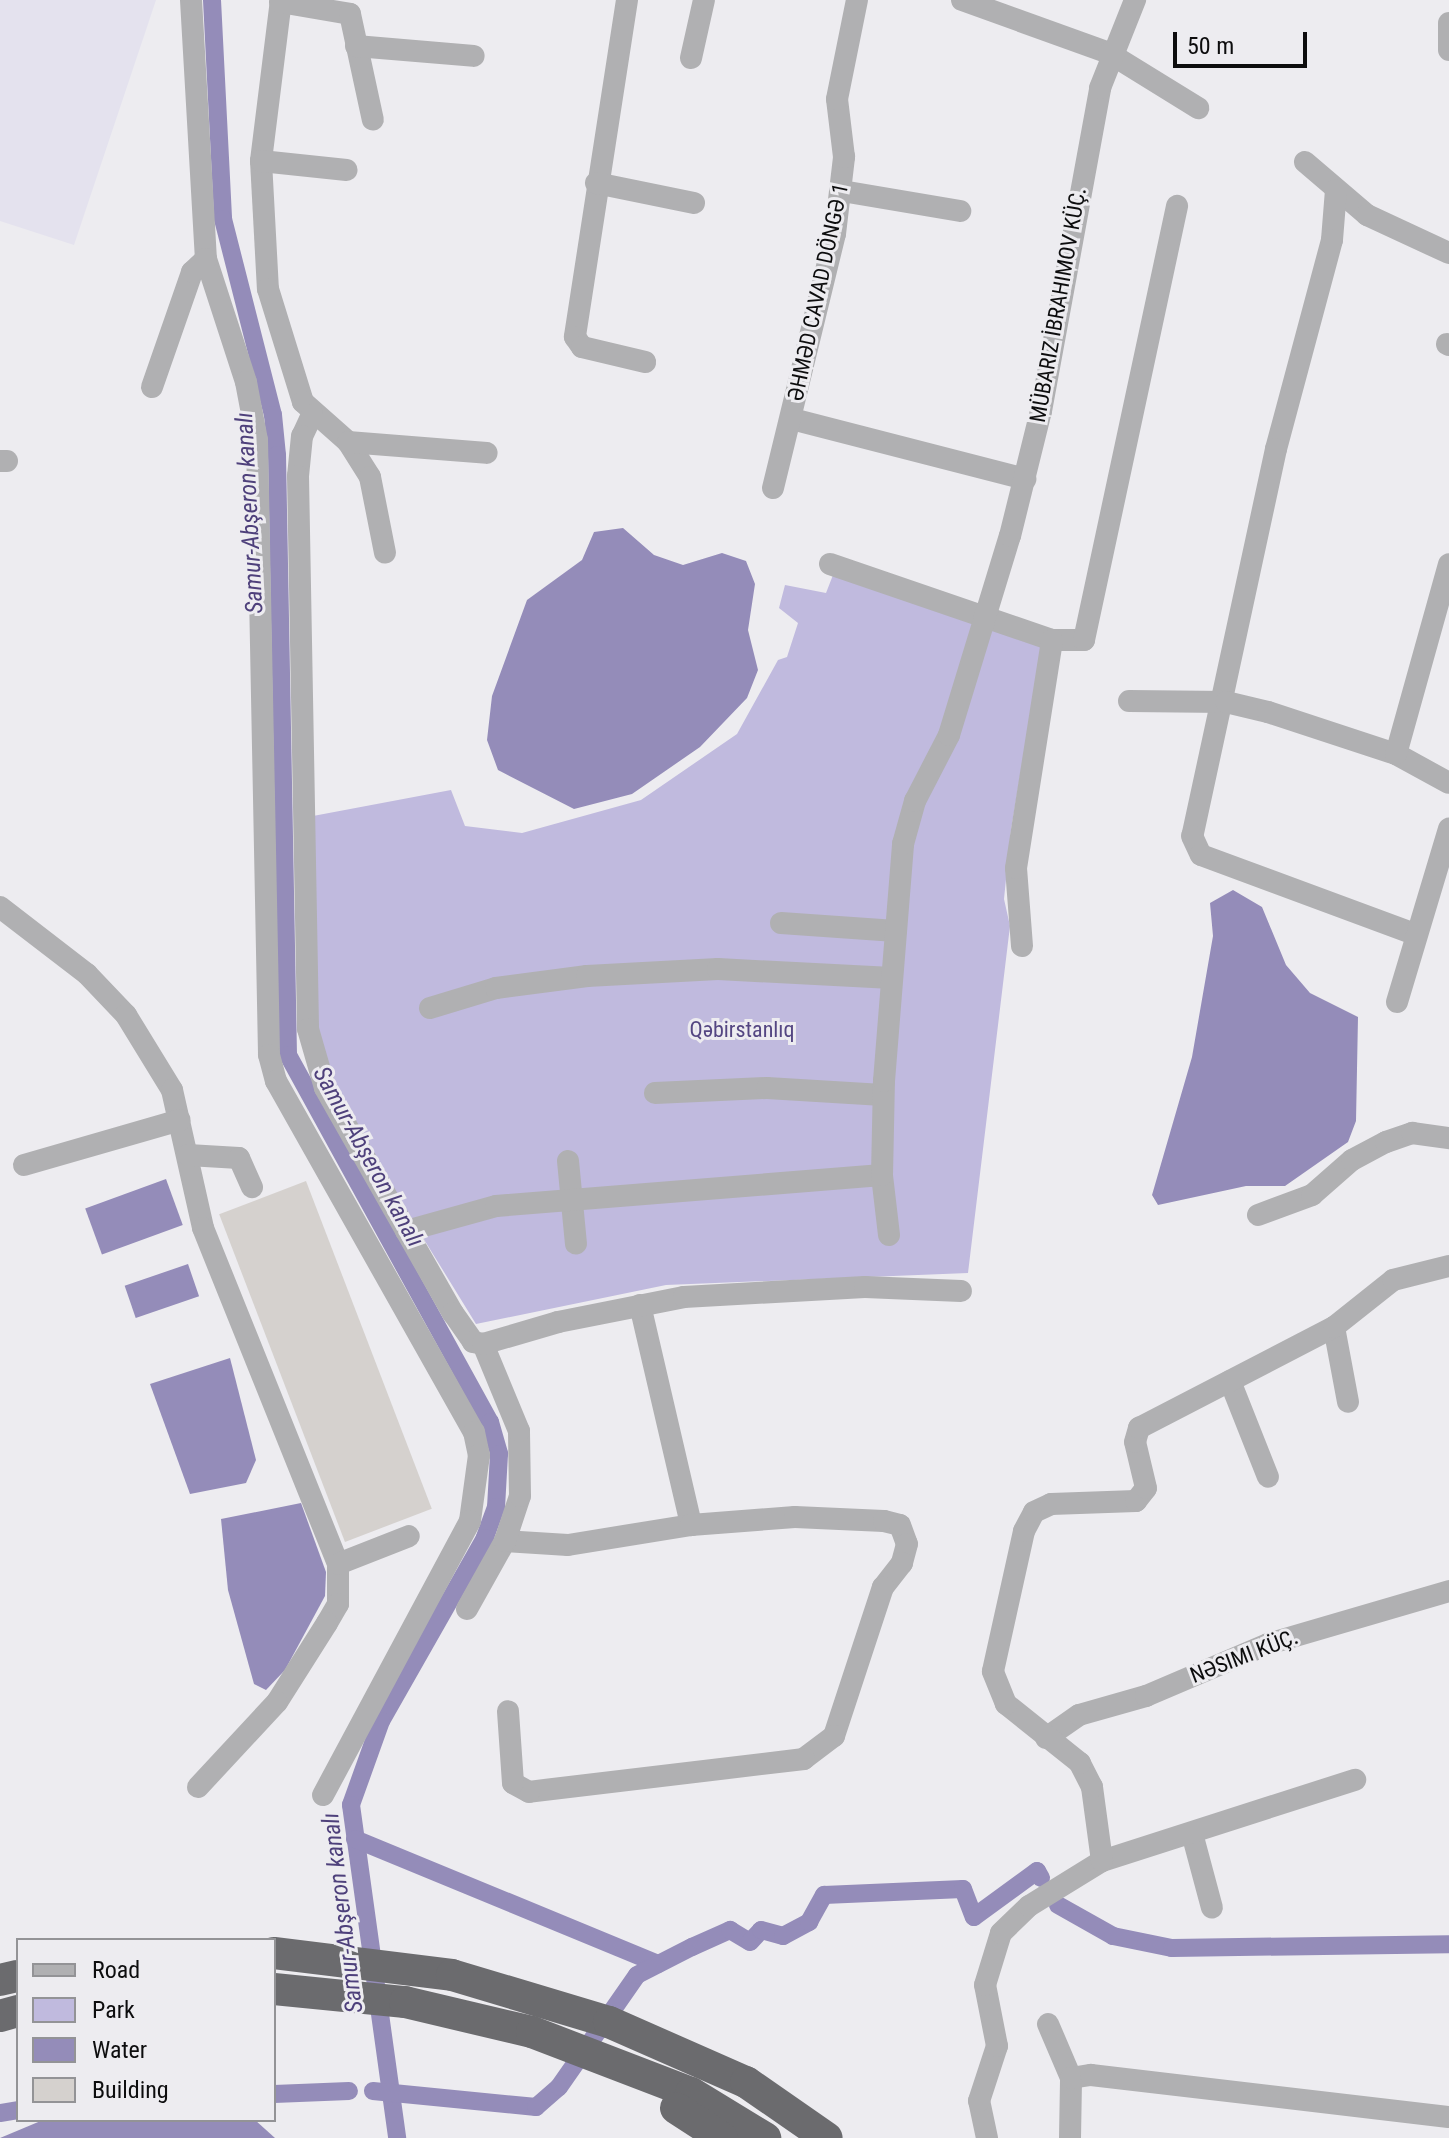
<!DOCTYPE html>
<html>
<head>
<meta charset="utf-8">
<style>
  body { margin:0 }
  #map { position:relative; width:1449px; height:2138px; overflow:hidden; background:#edecf0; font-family:"Roboto Condensed",sans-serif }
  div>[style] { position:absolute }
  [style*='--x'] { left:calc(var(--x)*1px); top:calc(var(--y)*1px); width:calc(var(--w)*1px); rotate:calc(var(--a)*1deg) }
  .built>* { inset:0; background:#e4e2ee }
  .green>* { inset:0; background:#c0bade }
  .water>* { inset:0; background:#948cb9; transform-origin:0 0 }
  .canal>* { height:18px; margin:-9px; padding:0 9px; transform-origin:9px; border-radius:9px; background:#948cb9 }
  .building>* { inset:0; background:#d5d1ce; transform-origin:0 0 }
  .minor>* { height:22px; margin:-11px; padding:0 11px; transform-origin:11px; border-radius:11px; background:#b0b0b2 }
  .highway>* { height:32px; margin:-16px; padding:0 16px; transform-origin:16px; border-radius:16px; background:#6b6b6e }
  span { translate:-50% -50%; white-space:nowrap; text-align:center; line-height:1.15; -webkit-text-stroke:6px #edecf0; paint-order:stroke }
  .street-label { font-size:22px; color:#0d0d0e }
  .park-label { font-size:22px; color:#544682 }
  .water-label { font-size:24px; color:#4e407b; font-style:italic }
  .legend { position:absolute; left:16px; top:1938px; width:260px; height:184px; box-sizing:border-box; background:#edecf0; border:2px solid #939396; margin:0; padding:10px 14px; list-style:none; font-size:24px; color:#0d0d0e }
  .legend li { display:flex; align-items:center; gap:16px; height:40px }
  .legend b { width:40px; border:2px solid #939396 }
  .scale { position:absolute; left:1173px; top:32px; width:134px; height:36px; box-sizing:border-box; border:4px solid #0d0d0e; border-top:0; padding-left:10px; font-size:24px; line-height:28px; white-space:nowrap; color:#0d0d0e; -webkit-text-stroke:6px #edecf0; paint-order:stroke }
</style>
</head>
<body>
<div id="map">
  <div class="built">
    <i style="clip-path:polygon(0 0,156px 0,74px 245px,0 221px)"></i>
  </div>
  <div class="green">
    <i style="clip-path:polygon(833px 575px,1042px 645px,1011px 830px,1004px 899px,1010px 926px,968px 1273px,666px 1285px,476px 1324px,353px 1124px,316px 1045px,313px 816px,451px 790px,465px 826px,522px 833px,641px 800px,737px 734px,778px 660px,787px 657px,798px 623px,779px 608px,785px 585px,826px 593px)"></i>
  </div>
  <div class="water">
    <i style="clip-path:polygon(623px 528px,654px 555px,683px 565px,722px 553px,746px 561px,755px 584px,748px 630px,758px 670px,747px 698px,700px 747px,632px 794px,574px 809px,498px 770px,487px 740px,492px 696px,527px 600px,582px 560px,594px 532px)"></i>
    <i style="clip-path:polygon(1233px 890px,1262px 907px,1286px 965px,1310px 993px,1358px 1017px,1356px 1121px,1348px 1142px,1285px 1186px,1246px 1186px,1158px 1205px,1152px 1195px,1192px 1057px,1213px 936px,1210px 903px)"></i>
    <i style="left:166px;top:1179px;width:49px;height:86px;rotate:70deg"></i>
    <i style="left:188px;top:1264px;width:34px;height:67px;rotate:71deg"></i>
    <i style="clip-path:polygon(230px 1358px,256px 1460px,246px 1483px,190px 1494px,150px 1384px)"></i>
    <i style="clip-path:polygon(301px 1503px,326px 1572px,325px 1596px,285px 1670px,266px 1690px,254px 1684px,228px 1590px,221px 1519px)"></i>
    <i style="clip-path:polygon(43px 2120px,255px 2120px,275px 2138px,0 2138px)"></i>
  </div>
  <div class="canal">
    <i style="--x:212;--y:0;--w:219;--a:87.1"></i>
    <i style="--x:223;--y:219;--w:202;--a:75.7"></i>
    <i style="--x:273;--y:415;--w:40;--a:84.3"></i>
    <i style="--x:277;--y:455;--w:600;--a:88.95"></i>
    <i style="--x:288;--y:1055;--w:419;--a:61.2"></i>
    <i style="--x:490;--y:1422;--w:33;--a:74"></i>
    <i style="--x:499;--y:1454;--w:53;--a:93.2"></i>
    <i style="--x:496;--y:1507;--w:33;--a:110"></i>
    <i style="--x:485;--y:1538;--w:210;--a:119.6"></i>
    <i style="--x:381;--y:1721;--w:89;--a:109.7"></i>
    <i style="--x:351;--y:1805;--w:336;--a:82.1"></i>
    <i style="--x:355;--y:1839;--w:328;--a:22.4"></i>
    <i style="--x:1058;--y:1905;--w:63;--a:29.4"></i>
    <i style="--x:1113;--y:1936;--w:60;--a:11.5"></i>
    <i style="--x:1172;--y:1948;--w:277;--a:-0.8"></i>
    <i style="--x:373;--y:2091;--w:164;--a:5.6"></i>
    <i style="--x:536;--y:2107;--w:30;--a:-41"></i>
    <i style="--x:559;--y:2087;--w:136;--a:-55.1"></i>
    <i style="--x:637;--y:1975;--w:62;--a:-27"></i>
    <i style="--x:692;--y:1947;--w:42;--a:-24.1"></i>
    <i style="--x:730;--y:1930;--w:23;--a:31"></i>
    <i style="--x:750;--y:1942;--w:16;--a:-47"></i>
    <i style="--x:761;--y:1930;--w:23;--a:15"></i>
    <i style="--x:783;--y:1936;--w:30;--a:-28"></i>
    <i style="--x:809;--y:1922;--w:31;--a:-61"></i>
    <i style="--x:824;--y:1895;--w:139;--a:-2.5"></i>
    <i style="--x:963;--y:1889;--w:30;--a:69"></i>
    <i style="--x:974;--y:1917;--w:78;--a:-36.1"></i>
    <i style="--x:1037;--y:1871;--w:8;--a:60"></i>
    <i style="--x:274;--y:2094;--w:75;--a:-2.3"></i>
    <i style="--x:0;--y:2113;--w:18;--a:-9"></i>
  </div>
  <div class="building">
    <i style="left:306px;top:1181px;width:351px;height:93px;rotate:69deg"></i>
  </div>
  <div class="minor">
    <i style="--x:191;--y:0;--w:259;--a:86.7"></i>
    <i style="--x:206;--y:259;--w:129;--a:72"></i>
    <i style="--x:246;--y:382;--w:59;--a:79.3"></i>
    <i style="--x:257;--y:440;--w:615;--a:88.88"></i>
    <i style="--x:269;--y:1055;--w:27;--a:75"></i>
    <i style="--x:276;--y:1081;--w:403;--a:60.6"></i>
    <i style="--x:474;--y:1432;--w:24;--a:78"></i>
    <i style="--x:479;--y:1455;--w:67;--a:97.8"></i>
    <i style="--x:470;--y:1521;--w:311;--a:118.2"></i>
    <i style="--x:281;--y:0;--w:162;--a:97.1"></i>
    <i style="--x:261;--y:161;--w:128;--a:86.9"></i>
    <i style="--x:268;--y:289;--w:118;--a:72.8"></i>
    <i style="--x:303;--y:402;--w:60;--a:41.6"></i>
    <i style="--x:348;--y:442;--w:41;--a:57.8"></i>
    <i style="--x:370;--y:477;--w:77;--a:78.8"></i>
    <i style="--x:627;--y:0;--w:341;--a:98.8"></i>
    <i style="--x:575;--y:337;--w:12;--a:55"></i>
    <i style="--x:582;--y:347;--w:65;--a:13.4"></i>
    <i style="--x:962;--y:0;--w:156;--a:19.8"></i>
    <i style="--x:1109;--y:53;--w:105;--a:31.7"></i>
    <i style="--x:280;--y:2;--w:71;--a:9.7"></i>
    <i style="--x:350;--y:14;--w:108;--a:77.8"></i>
    <i style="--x:1449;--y:23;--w:27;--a:90"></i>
    <i style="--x:356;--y:46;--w:118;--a:4.8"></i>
    <i style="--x:691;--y:58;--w:59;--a:-77.4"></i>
    <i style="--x:261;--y:161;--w:86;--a:6"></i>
    <i style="--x:1305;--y:162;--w:82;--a:40.5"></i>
    <i style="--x:1367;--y:215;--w:90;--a:24.9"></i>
    <i style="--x:596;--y:183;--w:100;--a:11.5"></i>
    <i style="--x:1336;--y:190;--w:50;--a:94.6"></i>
    <i style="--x:1332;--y:240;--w:216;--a:105"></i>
    <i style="--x:1276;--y:449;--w:396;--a:102.2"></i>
    <i style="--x:1192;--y:836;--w:21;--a:65"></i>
    <i style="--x:1201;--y:855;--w:228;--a:20.3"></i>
    <i style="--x:842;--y:191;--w:120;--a:9.6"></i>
    <i style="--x:1447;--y:344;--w:2;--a:27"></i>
    <i style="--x:152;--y:387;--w:122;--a:-70.8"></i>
    <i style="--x:192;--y:272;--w:19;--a:-43"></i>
    <i style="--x:312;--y:415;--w:23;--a:115"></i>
    <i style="--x:302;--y:436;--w:40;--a:95.7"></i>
    <i style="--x:298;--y:476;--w:553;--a:88.96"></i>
    <i style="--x:308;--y:1029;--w:61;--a:73.9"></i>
    <i style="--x:325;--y:1088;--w:259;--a:60.4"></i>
    <i style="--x:453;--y:1313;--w:35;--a:55"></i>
    <i style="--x:473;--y:1342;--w:10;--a:11"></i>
    <i style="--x:792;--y:419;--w:241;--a:14.4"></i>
    <i style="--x:348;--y:442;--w:139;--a:4.5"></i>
    <i style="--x:0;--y:461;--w:7;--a:0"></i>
    <i style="--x:773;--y:488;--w:261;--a:-76.3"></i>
    <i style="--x:835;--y:234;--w:78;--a:-83.3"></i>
    <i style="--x:844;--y:157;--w:58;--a:-96.9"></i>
    <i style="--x:837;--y:99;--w:101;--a:-78.6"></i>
    <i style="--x:830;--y:564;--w:235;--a:18.9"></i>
    <i style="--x:1052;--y:640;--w:32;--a:0"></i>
    <i style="--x:1084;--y:640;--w:444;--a:-77.9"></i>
    <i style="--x:1129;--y:701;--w:97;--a:0.6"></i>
    <i style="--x:1226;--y:702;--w:43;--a:13.4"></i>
    <i style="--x:1268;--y:712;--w:135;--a:18.2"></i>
    <i style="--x:1396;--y:754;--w:60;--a:28.7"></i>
    <i style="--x:1396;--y:754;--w:197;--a:-74.4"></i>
    <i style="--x:0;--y:907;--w:110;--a:37.6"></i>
    <i style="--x:87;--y:974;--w:57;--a:46.4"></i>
    <i style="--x:126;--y:1015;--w:88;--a:58.5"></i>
    <i style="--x:172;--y:1090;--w:141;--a:77.3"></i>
    <i style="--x:203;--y:1228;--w:362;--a:68.1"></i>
    <i style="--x:338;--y:1564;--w:40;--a:90"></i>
    <i style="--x:338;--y:1604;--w:22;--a:120"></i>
    <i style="--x:327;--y:1623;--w:93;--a:122.3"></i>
    <i style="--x:277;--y:1702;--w:116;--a:132.9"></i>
    <i style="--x:781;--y:923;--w:115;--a:4"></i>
    <i style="--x:1022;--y:946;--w:78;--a:-94.4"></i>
    <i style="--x:1016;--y:868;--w:231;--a:-81"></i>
    <i style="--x:1397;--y:1002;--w:181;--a:-73.3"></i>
    <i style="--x:430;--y:1008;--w:69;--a:-16.9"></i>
    <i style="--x:496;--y:988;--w:92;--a:-7.5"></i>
    <i style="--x:587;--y:976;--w:131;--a:-3.1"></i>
    <i style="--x:718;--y:969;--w:174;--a:3"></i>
    <i style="--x:655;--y:1093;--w:112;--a:-2.6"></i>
    <i style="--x:767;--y:1088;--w:116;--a:3.5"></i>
    <i style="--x:188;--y:1155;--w:51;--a:3.4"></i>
    <i style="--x:239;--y:1158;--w:32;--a:66"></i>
    <i style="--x:568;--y:1161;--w:83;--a:84.5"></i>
    <i style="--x:24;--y:1165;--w:162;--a:-16.1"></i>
    <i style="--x:1258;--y:1215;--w:58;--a:-20.3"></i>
    <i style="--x:1312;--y:1195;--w:53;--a:-41.2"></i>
    <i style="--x:1352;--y:1160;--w:38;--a:-28"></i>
    <i style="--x:1386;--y:1142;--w:28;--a:-19"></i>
    <i style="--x:1412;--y:1133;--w:37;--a:8"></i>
    <i style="--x:406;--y:1231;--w:93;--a:-15.5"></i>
    <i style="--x:496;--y:1206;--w:387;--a:-4.6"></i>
    <i style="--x:889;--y:1235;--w:60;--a:-96.7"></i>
    <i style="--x:882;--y:1175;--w:94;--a:-88.8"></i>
    <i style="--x:884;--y:1081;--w:238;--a:-85.4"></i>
    <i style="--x:903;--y:844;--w:45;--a:-74.4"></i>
    <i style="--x:915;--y:801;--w:74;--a:-62.7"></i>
    <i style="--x:949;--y:735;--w:208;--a:-73"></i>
    <i style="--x:1010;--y:536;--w:129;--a:-76.1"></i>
    <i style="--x:1041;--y:411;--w:328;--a:-79.6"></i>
    <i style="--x:1100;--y:88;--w:95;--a:-68.3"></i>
    <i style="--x:640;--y:1305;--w:226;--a:76.9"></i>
    <i style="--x:1334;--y:1327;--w:76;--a:79.4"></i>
    <i style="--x:1230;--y:1381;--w:103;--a:68.4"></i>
    <i style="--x:505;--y:1541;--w:63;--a:3.6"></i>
    <i style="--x:568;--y:1545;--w:125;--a:-9.2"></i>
    <i style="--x:691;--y:1525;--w:104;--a:-4.4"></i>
    <i style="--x:795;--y:1517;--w:89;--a:2.6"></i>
    <i style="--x:884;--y:1521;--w:16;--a:14"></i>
    <i style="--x:900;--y:1525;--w:20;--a:70"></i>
    <i style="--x:907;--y:1544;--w:20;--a:105"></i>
    <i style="--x:902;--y:1563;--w:31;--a:128"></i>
    <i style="--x:883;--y:1587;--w:157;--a:108.2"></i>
    <i style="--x:834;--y:1736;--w:38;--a:143"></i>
    <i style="--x:804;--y:1759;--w:277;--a:173.2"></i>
    <i style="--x:529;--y:1792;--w:18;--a:-151"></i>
    <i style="--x:513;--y:1783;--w:72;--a:-94"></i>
    <i style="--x:338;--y:1564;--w:76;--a:-21.5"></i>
    <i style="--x:467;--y:1609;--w:78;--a:-60.8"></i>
    <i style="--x:505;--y:1541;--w:47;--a:-71.6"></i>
    <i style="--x:520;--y:1496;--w:65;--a:-90.9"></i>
    <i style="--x:519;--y:1431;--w:94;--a:-112.5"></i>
    <i style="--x:483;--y:1344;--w:78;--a:-16.3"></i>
    <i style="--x:558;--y:1322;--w:128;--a:-11.2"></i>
    <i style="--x:684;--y:1297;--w:181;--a:-3.2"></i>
    <i style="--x:865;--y:1287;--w:96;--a:2.4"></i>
    <i style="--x:1046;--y:1738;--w:40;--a:-34.9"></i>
    <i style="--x:1079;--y:1715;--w:70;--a:-15.8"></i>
    <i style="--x:1146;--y:1696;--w:133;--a:-23.1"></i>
    <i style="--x:1268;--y:1644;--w:189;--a:-16.3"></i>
    <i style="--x:1193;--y:1837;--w:73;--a:75"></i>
    <i style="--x:1102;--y:1861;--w:266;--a:-17.8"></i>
    <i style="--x:1048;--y:2024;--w:59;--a:66.9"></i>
    <i style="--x:987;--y:2138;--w:38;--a:-102"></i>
    <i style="--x:979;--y:2101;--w:58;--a:-71.9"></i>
    <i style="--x:997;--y:2046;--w:62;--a:-101.1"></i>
    <i style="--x:985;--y:1985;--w:54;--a:-72.9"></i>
    <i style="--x:1001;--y:1933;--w:39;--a:-44"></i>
    <i style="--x:1029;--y:1906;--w:86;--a:-31.7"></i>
    <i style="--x:1102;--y:1861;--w:75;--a:-97.7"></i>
    <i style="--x:1092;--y:1787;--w:27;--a:-117"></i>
    <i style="--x:1080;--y:1763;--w:95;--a:-141.4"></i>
    <i style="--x:1006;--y:1704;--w:35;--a:-112"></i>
    <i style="--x:993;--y:1671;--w:143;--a:-77.5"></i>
    <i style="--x:1024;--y:1531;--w:21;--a:-62"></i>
    <i style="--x:1034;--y:1512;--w:19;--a:-25"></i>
    <i style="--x:1051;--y:1504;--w:85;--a:-2"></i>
    <i style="--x:1136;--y:1501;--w:16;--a:-52"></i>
    <i style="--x:1146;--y:1488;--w:47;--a:-103.4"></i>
    <i style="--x:1135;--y:1442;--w:15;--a:-74"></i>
    <i style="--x:1139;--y:1428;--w:220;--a:-27.4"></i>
    <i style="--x:1334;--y:1327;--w:75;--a:-38.5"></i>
    <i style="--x:1393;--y:1280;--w:58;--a:-14"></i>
    <i style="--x:1070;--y:2138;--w:60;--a:-89"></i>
    <i style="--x:1071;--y:2078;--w:20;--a:-9"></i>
    <i style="--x:1091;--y:2075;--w:360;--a:6.7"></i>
  </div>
  <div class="highway">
    <i style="--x:274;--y:1953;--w:179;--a:7"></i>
    <i style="--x:452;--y:1975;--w:164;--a:16.7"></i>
    <i style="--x:609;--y:2022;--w:150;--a:23.7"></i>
    <i style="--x:746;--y:2082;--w:98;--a:34.7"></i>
    <i style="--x:0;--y:1980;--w:18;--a:-13"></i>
    <i style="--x:274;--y:1989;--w:132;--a:5.7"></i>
    <i style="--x:405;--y:2002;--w:130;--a:13.3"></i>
    <i style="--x:532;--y:2032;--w:170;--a:21"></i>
    <i style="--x:691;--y:2093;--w:87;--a:31.3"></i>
    <i style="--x:0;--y:2016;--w:19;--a:-16"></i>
    <i style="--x:676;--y:2108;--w:55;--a:33.1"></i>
  </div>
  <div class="street-label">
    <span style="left:818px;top:292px;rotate:-78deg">ƏHMƏD CAVAD DÖNGƏ 1</span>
    <span style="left:1058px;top:305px;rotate:-80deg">MÜBARIZ İBRAHIMOV KÜÇ.</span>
    <span style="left:1244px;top:1656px;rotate:-21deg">NƏSIMI KÜÇ.</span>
  </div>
  <div class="park-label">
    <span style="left:742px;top:1030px">Qəbirstanlıq</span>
  </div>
  <div class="water-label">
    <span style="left:250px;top:513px;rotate:-93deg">Samur-Abşeron kanalı</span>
    <span style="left:368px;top:1157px;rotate:61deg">Samur-Abşeron kanalı</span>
    <span style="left:343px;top:1913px;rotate:-97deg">Samur-Abşeron kanalı</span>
  </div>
  <ul class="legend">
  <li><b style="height:10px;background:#b0b0b2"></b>Road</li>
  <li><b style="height:22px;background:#c0bade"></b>Park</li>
  <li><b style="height:22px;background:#948cb9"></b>Water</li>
  <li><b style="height:22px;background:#d5d1ce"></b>Building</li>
  </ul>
  <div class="scale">50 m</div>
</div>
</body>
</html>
